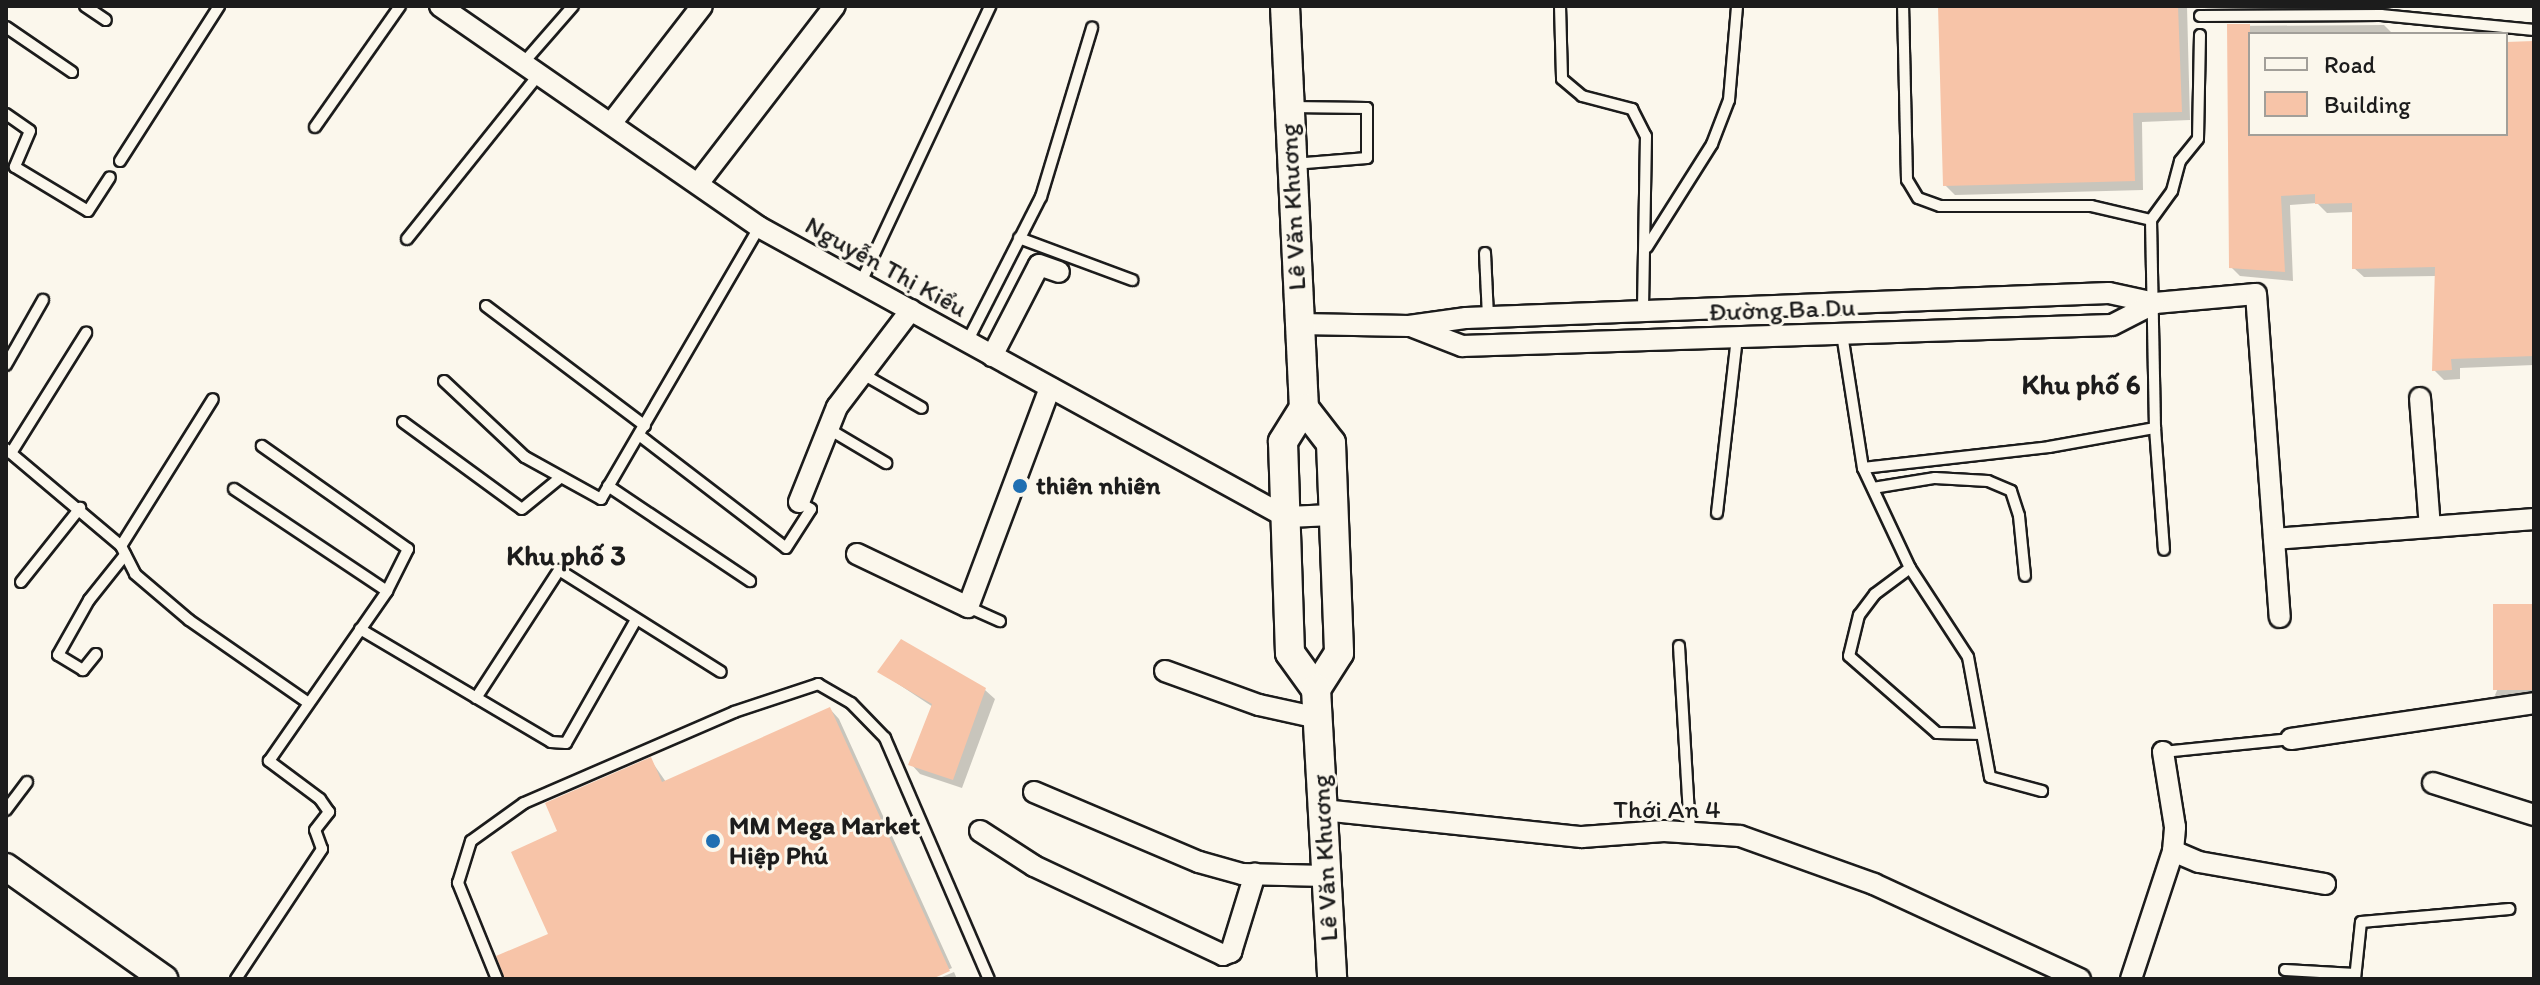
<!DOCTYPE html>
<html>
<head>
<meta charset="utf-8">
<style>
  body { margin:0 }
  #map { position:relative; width:2540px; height:985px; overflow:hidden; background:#fbf7ec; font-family:Itim,sans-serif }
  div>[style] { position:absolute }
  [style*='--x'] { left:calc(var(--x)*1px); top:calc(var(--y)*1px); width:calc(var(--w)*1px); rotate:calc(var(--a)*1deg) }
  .shadow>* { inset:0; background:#0003 }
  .building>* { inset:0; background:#f7c4a8; transform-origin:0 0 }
  .roads { filter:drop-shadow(2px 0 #1c1c1c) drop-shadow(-2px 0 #1c1c1c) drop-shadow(0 2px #1c1c1c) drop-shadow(0 -2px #1c1c1c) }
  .service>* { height:10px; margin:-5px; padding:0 5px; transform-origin:5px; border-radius:5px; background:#fbf7ec }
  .minor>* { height:20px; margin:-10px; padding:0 10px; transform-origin:10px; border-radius:10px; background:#fbf7ec }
  .tertiary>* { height:26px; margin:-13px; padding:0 13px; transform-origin:13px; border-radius:13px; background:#fbf7ec }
  .secondary>* { height:28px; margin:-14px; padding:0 14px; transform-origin:14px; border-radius:14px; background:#fbf7ec }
  .dots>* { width:22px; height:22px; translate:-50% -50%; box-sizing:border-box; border:4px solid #fbf7ec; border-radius:50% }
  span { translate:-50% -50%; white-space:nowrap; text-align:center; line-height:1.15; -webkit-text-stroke:6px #fbf7ec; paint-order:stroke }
  .street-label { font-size:26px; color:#1c1c1c }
  .poi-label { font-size:26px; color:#1c1c1c; font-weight:700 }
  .left { translate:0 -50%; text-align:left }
  .neighbourhood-label { font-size:28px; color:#1c1c1c; font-weight:700 }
  .frame { position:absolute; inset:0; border:8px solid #1c1c1c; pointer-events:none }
  .legend { position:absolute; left:2248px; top:32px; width:260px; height:104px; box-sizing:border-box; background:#fbf7ec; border:2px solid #a29f99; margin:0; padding:10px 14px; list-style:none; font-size:24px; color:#1c1c1c }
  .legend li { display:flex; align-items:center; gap:16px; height:40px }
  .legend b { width:40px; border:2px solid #a29f99 }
</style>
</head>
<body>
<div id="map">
  <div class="shadow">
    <i style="clip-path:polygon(1940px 6px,2187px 6px,2190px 120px,2142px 122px,2143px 190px,1955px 195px,1945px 185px)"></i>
    <i style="clip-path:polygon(2384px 25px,2393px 34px,2250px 34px,2250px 134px,2506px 134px,2506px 44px,2534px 43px,2534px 365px,2460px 368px,2460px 379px,2444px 380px,2434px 370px,2437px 276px,2364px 277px,2354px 268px,2354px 212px,2327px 213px,2317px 203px,2290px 205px,2293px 281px,2240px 276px,2231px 267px,2229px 26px)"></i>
    <i style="clip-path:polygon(2534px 606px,2534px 699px,2501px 702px,2495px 695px)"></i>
    <i style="clip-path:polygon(880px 672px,985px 690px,995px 699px,962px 788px,920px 774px,911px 764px,933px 707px)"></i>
    <i style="clip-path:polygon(830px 709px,839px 719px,952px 968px,927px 979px,508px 979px,550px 935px,560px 832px,650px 759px,666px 782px)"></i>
    <i style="clip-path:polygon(954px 972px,957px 979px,937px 979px)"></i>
  </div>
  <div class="building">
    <i style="clip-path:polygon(1938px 6px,2178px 6px,2182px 112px,2133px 113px,2135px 181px,1943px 186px)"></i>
    <i style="clip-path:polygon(2227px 24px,2250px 24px,2250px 134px,2506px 134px,2506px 42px,2534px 41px,2534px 356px,2451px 359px,2452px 370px,2432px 371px,2435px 267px,2352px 269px,2352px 203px,2315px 204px,2315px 194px,2281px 196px,2285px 272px,2229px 268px)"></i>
    <i style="left:2534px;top:604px;width:86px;height:41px;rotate:90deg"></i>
    <i style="clip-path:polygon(901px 639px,986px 688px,953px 780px,908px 765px,932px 704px,877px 672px)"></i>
    <i style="clip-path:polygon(830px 707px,950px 971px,932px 979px,505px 979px,496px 956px,548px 934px,511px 852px,557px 831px,545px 803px,651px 757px,662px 782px)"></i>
  </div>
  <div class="roads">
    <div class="service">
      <i style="--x:85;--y:6;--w:25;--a:34"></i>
      <i style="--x:1560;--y:6;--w:73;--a:88.4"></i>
      <i style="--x:1562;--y:79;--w:26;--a:40"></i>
      <i style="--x:1582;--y:96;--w:52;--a:14.6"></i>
      <i style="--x:1632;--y:109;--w:30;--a:63"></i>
      <i style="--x:1646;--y:136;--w:175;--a:91"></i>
      <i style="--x:2200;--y:16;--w:181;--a:-0.3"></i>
      <i style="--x:2381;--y:15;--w:154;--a:5.6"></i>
      <i style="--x:6;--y:27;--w:80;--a:34.3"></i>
      <i style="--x:525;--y:61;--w:73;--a:-48.9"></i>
      <i style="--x:1291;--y:107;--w:76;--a:0.8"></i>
      <i style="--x:1367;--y:108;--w:50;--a:90"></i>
      <i style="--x:1367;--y:158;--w:74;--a:175.4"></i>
      <i style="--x:6;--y:114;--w:29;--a:35"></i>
      <i style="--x:30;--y:131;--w:39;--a:113"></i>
      <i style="--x:15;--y:167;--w:85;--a:31.1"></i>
      <i style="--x:88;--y:211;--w:40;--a:-57.1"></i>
      <i style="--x:315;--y:127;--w:148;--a:-54.9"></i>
      <i style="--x:120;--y:161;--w:184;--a:-57.4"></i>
      <i style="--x:2151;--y:220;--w:36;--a:-54"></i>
      <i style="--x:2172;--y:191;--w:31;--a:-75"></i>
      <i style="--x:2180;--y:161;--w:28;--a:-51"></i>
      <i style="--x:2198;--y:139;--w:104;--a:-88.9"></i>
      <i style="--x:1019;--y:238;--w:121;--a:20.4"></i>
      <i style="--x:407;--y:239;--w:213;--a:-51.3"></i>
      <i style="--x:1647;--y:247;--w:122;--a:-57.7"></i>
      <i style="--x:1712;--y:144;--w:47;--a:-68.9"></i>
      <i style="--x:1729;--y:100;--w:94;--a:-85.1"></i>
      <i style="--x:1485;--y:253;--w:64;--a:87.3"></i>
      <i style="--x:861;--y:282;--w:305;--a:-64.9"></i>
      <i style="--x:486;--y:306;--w:199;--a:37"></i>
      <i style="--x:1842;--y:334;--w:136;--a:81.1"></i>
      <i style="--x:1863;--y:468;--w:110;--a:64.8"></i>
      <i style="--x:1910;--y:568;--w:106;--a:56.9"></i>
      <i style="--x:1968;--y:657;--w:122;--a:79.6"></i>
      <i style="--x:1990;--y:777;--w:54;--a:15.1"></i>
      <i style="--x:967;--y:342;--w:163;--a:-63"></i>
      <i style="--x:1041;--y:197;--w:177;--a:-73.2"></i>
      <i style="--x:6;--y:365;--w:75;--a:-60.4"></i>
      <i style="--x:861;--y:373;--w:70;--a:29.8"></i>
      <i style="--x:444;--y:381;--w:111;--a:43.2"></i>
      <i style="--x:525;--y:457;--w:87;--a:28.9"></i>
      <i style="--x:601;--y:499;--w:315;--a:-59.8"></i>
      <i style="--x:403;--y:422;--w:147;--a:36.2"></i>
      <i style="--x:522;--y:509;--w:50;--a:-39.4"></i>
      <i style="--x:827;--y:428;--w:69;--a:30.7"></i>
      <i style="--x:2155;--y:428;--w:122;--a:85.8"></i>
      <i style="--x:639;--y:435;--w:185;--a:37.5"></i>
      <i style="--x:786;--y:548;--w:46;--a:-57.3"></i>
      <i style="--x:811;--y:509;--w:14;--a:-150"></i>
      <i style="--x:6;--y:449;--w:150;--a:40.1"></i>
      <i style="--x:121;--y:546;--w:31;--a:63"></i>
      <i style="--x:135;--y:574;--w:71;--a:40.4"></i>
      <i style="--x:189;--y:620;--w:144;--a:34.8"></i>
      <i style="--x:11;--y:453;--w:142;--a:-58"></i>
      <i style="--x:1863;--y:468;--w:187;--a:-6.4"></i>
      <i style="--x:2049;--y:447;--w:108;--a:-10.2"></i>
      <i style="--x:2155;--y:428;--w:208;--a:-91.1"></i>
      <i style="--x:2151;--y:220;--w:62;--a:-166.9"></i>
      <i style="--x:2091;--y:206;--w:151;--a:180"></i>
      <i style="--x:1940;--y:206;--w:23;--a:-160"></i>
      <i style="--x:1918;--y:198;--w:21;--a:-121"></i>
      <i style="--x:1907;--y:180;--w:174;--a:-91.3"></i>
      <i style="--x:608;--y:486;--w:171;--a:33.8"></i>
      <i style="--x:1873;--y:488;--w:63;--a:-9.2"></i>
      <i style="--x:1935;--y:478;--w:53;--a:3.2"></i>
      <i style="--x:1988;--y:481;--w:25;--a:23"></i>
      <i style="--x:2011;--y:491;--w:26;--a:72"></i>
      <i style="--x:2019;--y:516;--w:60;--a:84.3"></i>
      <i style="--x:234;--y:489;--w:184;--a:33.7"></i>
      <i style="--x:1717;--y:513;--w:177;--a:-83.5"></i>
      <i style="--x:121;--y:546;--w:173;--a:-58"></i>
      <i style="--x:1910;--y:568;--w:44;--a:143.4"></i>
      <i style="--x:1875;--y:594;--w:26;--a:127"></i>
      <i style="--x:1859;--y:615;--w:42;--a:103.7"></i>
      <i style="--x:1849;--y:656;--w:117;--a:41.2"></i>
      <i style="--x:1937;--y:733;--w:45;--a:1.3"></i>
      <i style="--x:21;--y:582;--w:95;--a:-51.4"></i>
      <i style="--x:968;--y:607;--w:35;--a:24"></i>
      <i style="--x:360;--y:629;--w:222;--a:30.6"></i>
      <i style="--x:551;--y:742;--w:15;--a:4"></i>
      <i style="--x:566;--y:743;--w:142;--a:-60.4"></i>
      <i style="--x:1679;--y:646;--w:187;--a:86.6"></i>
      <i style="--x:96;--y:654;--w:21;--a:129"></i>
      <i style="--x:83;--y:670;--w:29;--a:-149"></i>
      <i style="--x:58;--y:655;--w:63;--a:-60.6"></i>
      <i style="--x:89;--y:600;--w:58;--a:-51.3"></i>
      <i style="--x:476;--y:698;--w:153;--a:-57"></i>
      <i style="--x:559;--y:570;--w:191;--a:32.2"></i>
      <i style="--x:2163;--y:752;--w:129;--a:-5.8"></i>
      <i style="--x:6;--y:810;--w:35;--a:-53"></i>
      <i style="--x:2285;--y:970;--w:70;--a:3.3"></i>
      <i style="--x:236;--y:979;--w:156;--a:-56.5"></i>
      <i style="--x:322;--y:849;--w:20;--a:-110"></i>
      <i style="--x:315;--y:830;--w:23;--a:-52"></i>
      <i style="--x:329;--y:812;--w:16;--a:-125"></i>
      <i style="--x:320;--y:799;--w:64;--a:-143.3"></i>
      <i style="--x:269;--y:761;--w:207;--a:-55.2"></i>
      <i style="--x:387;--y:591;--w:47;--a:-63.4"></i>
      <i style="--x:408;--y:549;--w:179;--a:-144.8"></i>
      <i style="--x:497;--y:979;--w:104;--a:-112.1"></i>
      <i style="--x:458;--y:883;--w:44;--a:-72.8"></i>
      <i style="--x:471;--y:841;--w:65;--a:-35.6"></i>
      <i style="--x:524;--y:803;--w:229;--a:-23.4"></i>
      <i style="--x:734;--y:712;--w:89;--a:-18.4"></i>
      <i style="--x:818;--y:684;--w:38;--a:30"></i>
      <i style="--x:851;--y:703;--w:49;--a:45.8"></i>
      <i style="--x:885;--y:738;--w:262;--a:66.7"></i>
      <i style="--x:2355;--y:979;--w:57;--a:-84"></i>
      <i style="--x:2361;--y:922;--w:149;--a:-5"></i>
    </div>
    <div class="minor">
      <i style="--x:440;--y:6;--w:388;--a:34.7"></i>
      <i style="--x:759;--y:227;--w:602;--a:28.82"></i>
      <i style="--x:1286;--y:517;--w:48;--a:-2.4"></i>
      <i style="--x:613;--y:121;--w:145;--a:-52.3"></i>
      <i style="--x:700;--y:181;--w:221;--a:-52.4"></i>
      <i style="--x:1299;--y:324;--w:110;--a:1"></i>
      <i style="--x:1409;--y:326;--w:58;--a:-8"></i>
      <i style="--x:1466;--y:318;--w:643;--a:-2.23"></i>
      <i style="--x:2109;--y:293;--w:47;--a:12.3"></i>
      <i style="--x:2155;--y:303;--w:101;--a:-5.1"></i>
      <i style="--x:2256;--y:294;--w:324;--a:85.8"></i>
      <i style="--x:1413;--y:327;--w:53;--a:21.2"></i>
      <i style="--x:1462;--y:346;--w:650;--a:-1.85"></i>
      <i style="--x:2112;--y:325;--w:48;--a:-27.1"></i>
      <i style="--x:992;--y:356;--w:102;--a:-62.7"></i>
      <i style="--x:1039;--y:265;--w:21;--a:19"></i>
      <i style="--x:2420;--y:398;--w:129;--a:85.6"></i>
      <i style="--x:799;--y:502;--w:102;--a:-68.2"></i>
      <i style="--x:837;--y:407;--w:122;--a:-52.7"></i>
      <i style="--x:2274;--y:539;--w:261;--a:-4.4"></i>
      <i style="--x:857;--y:554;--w:123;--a:25.5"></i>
      <i style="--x:968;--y:607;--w:234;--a:-69.5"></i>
      <i style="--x:1165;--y:671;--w:100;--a:19.9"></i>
      <i style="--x:1259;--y:705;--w:60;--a:12.4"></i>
      <i style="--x:2291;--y:739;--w:246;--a:-8.4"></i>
      <i style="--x:2433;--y:783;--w:106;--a:17.6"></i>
      <i style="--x:1034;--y:792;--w:179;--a:23"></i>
      <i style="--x:1199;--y:862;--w:45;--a:15.6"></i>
      <i style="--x:1242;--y:874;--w:84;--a:1.4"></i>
      <i style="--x:1323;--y:810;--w:260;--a:6"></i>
      <i style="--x:1582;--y:837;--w:82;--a:-4.2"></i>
      <i style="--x:1664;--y:831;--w:76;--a:3.8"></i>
      <i style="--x:1740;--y:836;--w:142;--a:19.7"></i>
      <i style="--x:1874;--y:884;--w:227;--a:24.8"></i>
      <i style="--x:980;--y:831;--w:64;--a:32.9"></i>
      <i style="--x:1034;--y:866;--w:209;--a:25.2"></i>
      <i style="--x:1223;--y:955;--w:9;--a:-21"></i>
      <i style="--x:1231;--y:952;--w:82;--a:-72.9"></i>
      <i style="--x:2173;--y:851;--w:28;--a:23"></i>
      <i style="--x:2199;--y:862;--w:128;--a:9.9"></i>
      <i style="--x:2131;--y:979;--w:135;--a:-71.8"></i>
      <i style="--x:2173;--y:851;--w:24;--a:-85"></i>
      <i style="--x:2175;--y:827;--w:76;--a:-99.1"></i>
    </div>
    <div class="tertiary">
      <i style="--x:6;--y:867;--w:194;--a:35.3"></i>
    </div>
    <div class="secondary">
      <i style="--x:1285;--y:6;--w:402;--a:87.3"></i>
      <i style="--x:1304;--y:408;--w:44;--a:52.4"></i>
      <i style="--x:1331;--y:443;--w:210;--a:87.8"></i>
      <i style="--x:1339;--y:653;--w:43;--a:122.6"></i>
      <i style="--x:1304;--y:408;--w:40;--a:122"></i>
      <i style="--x:1283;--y:442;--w:211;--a:88.1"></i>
      <i style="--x:1290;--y:653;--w:44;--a:54.2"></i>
      <i style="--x:1316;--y:689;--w:290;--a:86.8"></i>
    </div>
  </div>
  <div class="dots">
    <i style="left:1020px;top:486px;background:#1f6fb2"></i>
    <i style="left:713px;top:841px;background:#1f6fb2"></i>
  </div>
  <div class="street-label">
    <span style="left:1293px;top:207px;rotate:-93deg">Lê Văn Khương</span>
    <span style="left:886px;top:267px;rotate:29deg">Nguyễn Thị Kiểu</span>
    <span style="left:1782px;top:310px;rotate:-2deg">Đường Ba Du</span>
    <span style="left:1667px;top:810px">Thới An 4</span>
    <span style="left:1325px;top:858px;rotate:-93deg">Lê Văn Khương</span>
  </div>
  <div class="poi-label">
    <span class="left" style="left:1036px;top:486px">thiên nhiên</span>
    <span class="left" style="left:729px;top:841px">MM Mega Market<br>Hiệp Phú</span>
  </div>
  <div class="neighbourhood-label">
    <span style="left:2081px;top:384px">Khu phố 6</span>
    <span style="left:566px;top:555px">Khu phố 3</span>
  </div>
  <div class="frame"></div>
  <ul class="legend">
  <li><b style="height:10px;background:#fbf7ec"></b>Road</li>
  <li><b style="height:22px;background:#f7c4a8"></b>Building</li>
  </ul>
</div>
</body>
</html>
